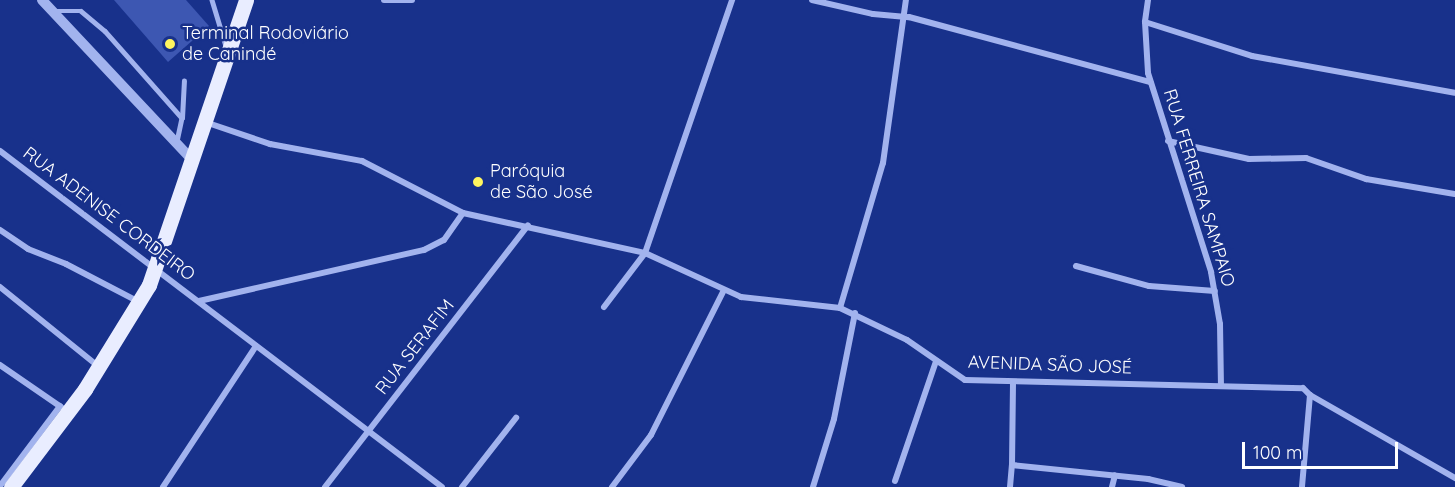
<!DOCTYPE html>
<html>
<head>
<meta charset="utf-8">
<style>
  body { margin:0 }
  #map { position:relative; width:1455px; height:487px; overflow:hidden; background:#18318b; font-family:Quicksand,sans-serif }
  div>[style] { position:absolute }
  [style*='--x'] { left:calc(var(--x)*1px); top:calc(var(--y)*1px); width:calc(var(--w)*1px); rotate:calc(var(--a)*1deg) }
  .building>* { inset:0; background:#3d57b2 }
  .service>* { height:4.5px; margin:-2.25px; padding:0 2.25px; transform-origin:2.25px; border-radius:2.25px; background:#a2b3ee }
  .minor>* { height:6px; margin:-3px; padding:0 3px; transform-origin:3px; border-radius:3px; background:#a2b3ee }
  .tertiary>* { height:10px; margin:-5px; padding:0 5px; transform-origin:5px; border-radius:5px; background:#a2b3ee }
  .primary>* { height:15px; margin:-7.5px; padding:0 7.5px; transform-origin:7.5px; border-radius:7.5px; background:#e9edff }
  .dots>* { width:16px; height:16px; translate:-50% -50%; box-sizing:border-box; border:3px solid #18318b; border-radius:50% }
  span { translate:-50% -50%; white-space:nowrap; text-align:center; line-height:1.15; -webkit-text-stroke:5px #18318b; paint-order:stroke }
  .poi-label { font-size:18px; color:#fff }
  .left { translate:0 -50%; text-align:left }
  .street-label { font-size:18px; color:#fff }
  .scale { position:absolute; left:1242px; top:442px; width:156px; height:27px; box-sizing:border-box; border:3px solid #fff; border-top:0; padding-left:8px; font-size:18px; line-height:21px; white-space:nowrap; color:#fff; -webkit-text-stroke:4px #18318b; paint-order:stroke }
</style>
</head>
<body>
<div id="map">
  <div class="building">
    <i style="clip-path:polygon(114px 0,186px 0,209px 26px,168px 62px)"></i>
  </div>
  <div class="service">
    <i style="--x:212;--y:0;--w:48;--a:73.1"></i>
    <i style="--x:55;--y:11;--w:26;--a:0"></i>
    <i style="--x:81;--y:11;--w:31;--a:40"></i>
    <i style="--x:105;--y:31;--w:116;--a:48.5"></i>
    <i style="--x:182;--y:118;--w:25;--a:102"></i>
    <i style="--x:182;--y:118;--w:37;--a:-87"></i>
  </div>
  <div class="minor">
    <i style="--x:384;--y:0;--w:28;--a:0"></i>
    <i style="--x:812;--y:0;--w:63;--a:12.9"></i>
    <i style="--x:873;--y:14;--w:36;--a:5"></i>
    <i style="--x:909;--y:17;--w:250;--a:15.1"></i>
    <i style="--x:1148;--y:0;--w:22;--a:98"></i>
    <i style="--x:1145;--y:22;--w:51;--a:86.6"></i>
    <i style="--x:1148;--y:73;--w:209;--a:72.4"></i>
    <i style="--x:1211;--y:272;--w:53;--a:80.2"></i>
    <i style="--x:1220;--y:324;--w:61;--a:89.1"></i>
    <i style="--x:1145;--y:22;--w:112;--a:17.6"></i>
    <i style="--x:1252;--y:56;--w:206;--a:10.3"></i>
    <i style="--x:205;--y:122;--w:69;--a:18.7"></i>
    <i style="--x:270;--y:144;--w:94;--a:10.5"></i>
    <i style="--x:362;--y:161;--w:114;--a:27.2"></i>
    <i style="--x:463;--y:213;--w:186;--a:12.4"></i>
    <i style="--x:645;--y:253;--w:106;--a:24.6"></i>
    <i style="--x:741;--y:297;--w:100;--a:6.3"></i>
    <i style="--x:840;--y:308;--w:74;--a:25.5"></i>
    <i style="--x:907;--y:340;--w:70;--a:34.6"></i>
    <i style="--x:965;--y:380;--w:338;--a:1.4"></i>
    <i style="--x:1303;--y:388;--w:10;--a:45"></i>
    <i style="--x:1310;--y:395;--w:92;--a:95"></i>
    <i style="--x:1168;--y:141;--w:83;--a:12.5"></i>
    <i style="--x:1249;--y:159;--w:57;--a:-1"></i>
    <i style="--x:1306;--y:158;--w:64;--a:19.3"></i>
    <i style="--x:1366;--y:179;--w:90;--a:9.6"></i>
    <i style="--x:0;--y:151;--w:555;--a:37.24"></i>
    <i style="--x:0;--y:230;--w:34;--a:34"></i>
    <i style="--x:28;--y:249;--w:41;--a:21.5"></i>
    <i style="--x:66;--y:264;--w:80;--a:27.5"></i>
    <i style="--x:1076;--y:266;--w:76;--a:15.3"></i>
    <i style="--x:1149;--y:286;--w:66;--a:4.3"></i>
    <i style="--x:0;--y:287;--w:127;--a:38.9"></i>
    <i style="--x:199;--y:301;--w:231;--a:-12.8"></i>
    <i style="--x:424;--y:250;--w:22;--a:-27"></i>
    <i style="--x:444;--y:240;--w:33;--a:-55"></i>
    <i style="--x:604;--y:307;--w:68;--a:-52.8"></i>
    <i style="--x:645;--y:253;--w:268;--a:-71"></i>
    <i style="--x:840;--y:308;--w:151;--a:-73.5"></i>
    <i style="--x:883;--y:163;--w:165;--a:-82"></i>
    <i style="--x:0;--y:365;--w:74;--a:34.5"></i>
    <i style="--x:1013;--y:383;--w:82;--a:90.7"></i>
    <i style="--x:1012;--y:465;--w:137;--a:5.9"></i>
    <i style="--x:1148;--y:479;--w:35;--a:13"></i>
    <i style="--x:1310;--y:395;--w:167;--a:29.8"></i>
    <i style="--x:895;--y:481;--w:127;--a:-71.1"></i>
    <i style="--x:0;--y:486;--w:100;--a:-53.1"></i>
    <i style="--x:163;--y:487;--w:169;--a:-56.6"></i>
    <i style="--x:325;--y:487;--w:331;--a:-52.2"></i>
    <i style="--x:462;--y:487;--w:88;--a:-52"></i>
    <i style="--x:612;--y:487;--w:65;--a:-53.1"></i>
    <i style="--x:651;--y:435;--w:160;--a:-63.3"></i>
    <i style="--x:813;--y:487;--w:71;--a:-72.8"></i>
    <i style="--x:834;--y:419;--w:108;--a:-78.8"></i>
    <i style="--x:1010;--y:487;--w:22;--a:-85"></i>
    <i style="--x:1112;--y:487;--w:12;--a:-76"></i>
  </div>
  <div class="tertiary">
    <i style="--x:42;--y:0;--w:219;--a:46.8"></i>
  </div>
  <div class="primary">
    <i style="--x:11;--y:487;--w:123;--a:-52.9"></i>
    <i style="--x:85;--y:389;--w:122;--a:-58.4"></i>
    <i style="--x:149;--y:285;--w:301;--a:-71.2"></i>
  </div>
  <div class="dots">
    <i style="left:170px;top:44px;background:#fff55f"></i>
    <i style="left:478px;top:182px;background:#fff55f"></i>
  </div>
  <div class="poi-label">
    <span class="left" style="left:182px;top:44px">Terminal Rodoviário<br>de Canindé</span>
    <span class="left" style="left:490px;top:182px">Paróquia<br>de São José</span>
  </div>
  <div class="street-label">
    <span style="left:1199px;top:188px;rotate:73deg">RUA FERREIRA SAMPAIO</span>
    <span style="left:109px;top:214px;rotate:37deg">RUA ADENISE CORDEIRO</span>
    <span style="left:415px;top:347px;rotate:-52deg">RUA SERAFIM</span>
    <span style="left:1050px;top:365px;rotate:2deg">AVENIDA SÃO JOSÉ</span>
  </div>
  <div class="scale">100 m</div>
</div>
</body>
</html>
